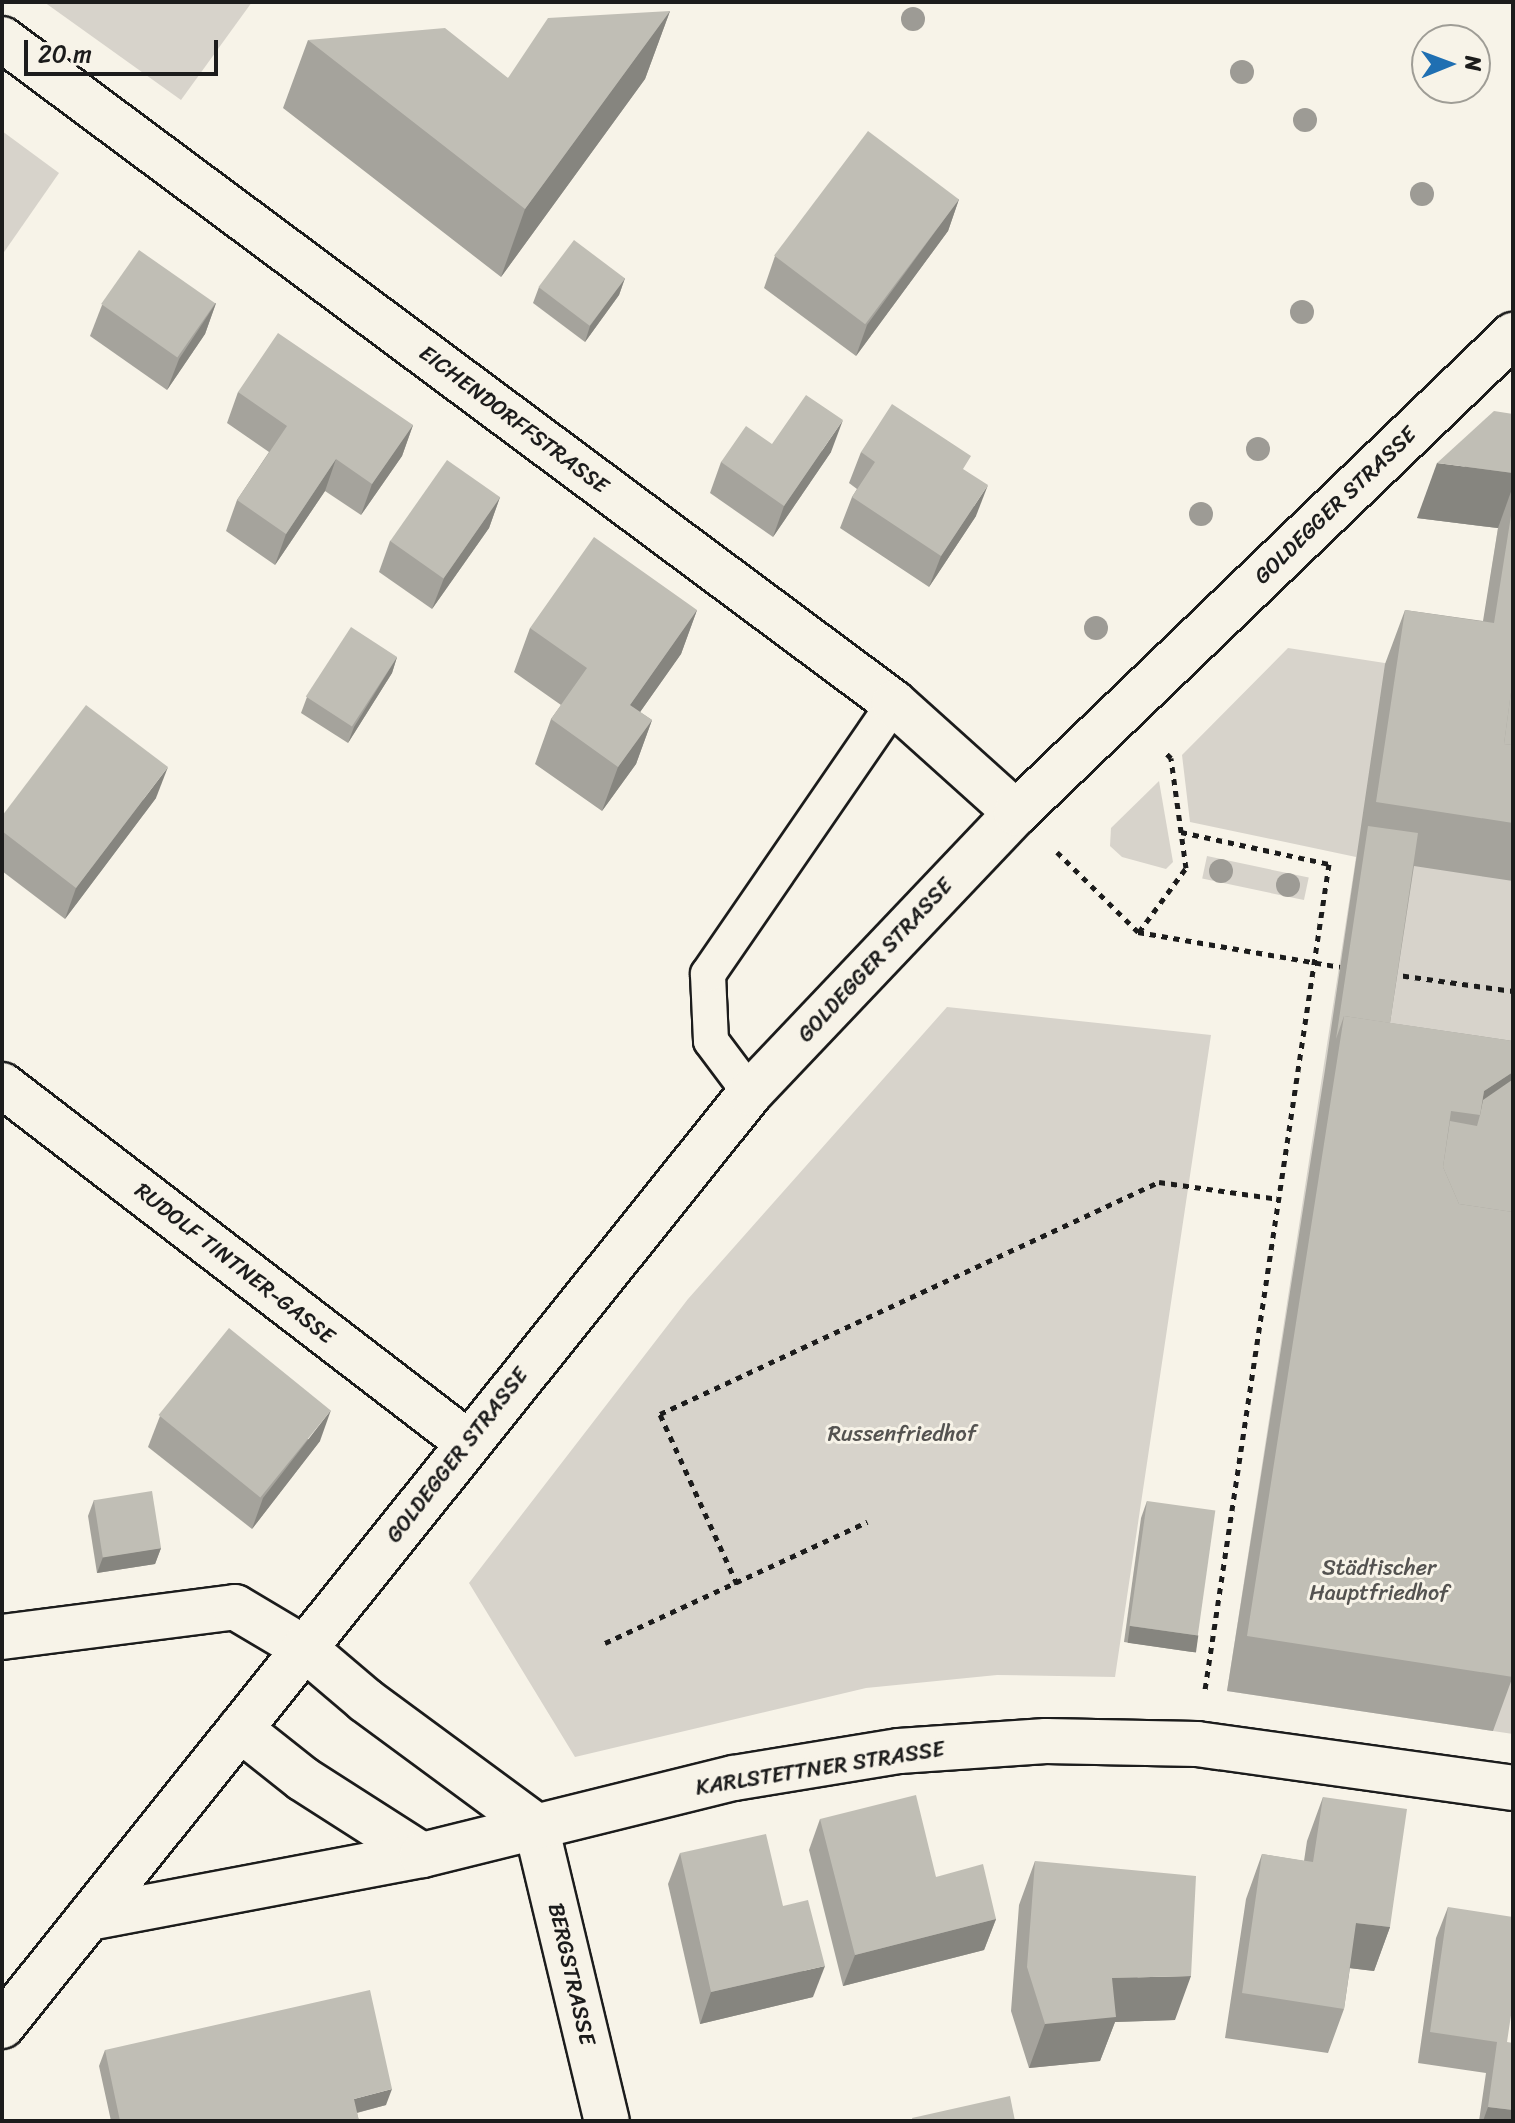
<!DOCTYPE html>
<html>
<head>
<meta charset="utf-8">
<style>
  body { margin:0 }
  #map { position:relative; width:1515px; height:2123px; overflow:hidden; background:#f7f3e8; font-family:Sriracha,sans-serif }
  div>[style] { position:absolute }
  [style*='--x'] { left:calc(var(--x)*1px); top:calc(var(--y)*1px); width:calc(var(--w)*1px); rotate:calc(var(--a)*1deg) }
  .green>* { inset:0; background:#d7d3cb; transform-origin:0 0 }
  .path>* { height:5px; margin-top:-2.5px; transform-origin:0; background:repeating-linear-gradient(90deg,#1c1c1c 0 6px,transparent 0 12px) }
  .roads { filter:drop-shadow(2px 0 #1c1c1c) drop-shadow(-2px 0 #1c1c1c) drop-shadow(0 2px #1c1c1c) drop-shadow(0 -2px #1c1c1c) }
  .lane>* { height:34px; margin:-17px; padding:0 17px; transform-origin:17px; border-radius:17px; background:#f7f3e8 }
  .street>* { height:44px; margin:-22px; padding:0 22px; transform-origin:22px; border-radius:22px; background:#f7f3e8 }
  .secondary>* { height:44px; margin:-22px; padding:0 22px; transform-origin:22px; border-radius:22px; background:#f7f3e8 }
  .trees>* { width:24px; height:24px; margin:-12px; border-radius:50%; background:#9d9b95 }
  .wall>* { inset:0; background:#a5a39c }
  .shaded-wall>* { inset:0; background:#86857f; transform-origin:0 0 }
  .building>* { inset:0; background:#c0beb5; transform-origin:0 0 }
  span { translate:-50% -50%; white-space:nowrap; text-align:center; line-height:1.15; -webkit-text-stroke:6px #f7f3e8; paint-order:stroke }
  .street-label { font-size:22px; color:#1c1c1c }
  .park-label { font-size:22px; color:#545351 }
  .frame { position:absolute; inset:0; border:4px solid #1c1c1c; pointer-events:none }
  .north { position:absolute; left:1411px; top:24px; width:80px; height:80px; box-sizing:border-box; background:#f7f3e8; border:2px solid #9f9d96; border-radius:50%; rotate:89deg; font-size:22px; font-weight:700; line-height:32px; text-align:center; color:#1c1c1c }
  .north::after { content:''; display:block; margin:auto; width:28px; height:36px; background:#1f6fb2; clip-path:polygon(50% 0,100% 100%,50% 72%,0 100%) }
  .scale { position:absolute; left:24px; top:40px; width:194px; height:36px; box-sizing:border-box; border:4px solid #1c1c1c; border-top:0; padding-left:10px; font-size:24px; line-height:28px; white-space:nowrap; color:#1c1c1c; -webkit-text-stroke:6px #f7f3e8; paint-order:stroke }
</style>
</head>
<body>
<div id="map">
  <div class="green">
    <i style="clip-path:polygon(44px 2px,252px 2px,181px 100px)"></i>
    <i style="clip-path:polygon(2px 131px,59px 173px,2px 255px)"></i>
    <i style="clip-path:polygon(1513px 427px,1513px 1734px,1227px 1691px,1356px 857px,1190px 822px,1182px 755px,1288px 648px,1475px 677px,1498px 528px,1417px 518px)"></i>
    <i style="clip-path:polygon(1159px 781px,1173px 862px,1166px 869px,1122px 857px,1110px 846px,1111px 828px)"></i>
    <i style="left:1207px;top:856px;width:104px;height:23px;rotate:12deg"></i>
    <i style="clip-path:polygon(947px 1007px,1211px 1035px,1115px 1677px,997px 1675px,866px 1688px,575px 1757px,469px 1583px,688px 1299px)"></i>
  </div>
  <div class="path">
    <i style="--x:1181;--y:832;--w:151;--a:12.2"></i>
    <i style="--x:1329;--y:864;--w:835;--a:98.54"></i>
    <i style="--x:1057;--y:852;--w:114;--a:44.6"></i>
    <i style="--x:1138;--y:932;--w:205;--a:9.8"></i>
    <i style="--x:1139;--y:932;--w:79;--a:-53.7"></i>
    <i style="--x:1186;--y:868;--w:111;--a:-97.8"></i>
    <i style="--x:1171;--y:758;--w:11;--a:-135"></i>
    <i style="--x:1391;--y:974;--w:123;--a:7.9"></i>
    <i style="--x:737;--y:1584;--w:187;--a:-114.4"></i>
    <i style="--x:660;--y:1414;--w:550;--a:-24.94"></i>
    <i style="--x:1159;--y:1182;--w:121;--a:8.1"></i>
    <i style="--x:605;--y:1643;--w:289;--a:-24.8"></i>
  </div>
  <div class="roads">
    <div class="lane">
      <i style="--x:750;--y:1093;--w:65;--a:-126.9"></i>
      <i style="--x:711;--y:1041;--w:67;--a:-92.6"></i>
      <i style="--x:708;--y:974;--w:329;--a:-55.5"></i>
    </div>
    <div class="street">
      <i style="--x:2;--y:1085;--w:586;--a:37.51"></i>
      <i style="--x:2;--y:1637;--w:235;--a:-7.3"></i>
      <i style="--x:235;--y:1607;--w:80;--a:30.7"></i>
      <i style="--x:536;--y:1826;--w:303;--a:76.5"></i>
    </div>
    <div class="secondary">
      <i style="--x:2;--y:39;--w:1112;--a:36.66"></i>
      <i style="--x:894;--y:703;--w:164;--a:42"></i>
      <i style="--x:304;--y:1648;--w:80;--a:40.4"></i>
      <i style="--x:365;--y:1700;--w:212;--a:36.4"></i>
      <i style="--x:240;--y:1729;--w:80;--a:38.4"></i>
      <i style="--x:303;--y:1779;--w:141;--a:32.6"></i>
      <i style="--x:89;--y:1918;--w:339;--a:-10.7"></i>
      <i style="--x:422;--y:1855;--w:321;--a:-13.9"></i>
      <i style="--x:734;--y:1778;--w:167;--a:-9.3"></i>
      <i style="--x:899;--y:1751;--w:147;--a:-3.9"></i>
      <i style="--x:1046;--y:1741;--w:151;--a:1.1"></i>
      <i style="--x:1197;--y:1744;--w:319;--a:7.9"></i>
      <i style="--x:2;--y:2026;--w:1196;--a:-51.28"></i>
      <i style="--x:750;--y:1093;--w:386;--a:-46.5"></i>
      <i style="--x:1016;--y:813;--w:690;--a:-43.88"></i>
    </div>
  </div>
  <div class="trees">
    <i style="left:913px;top:19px"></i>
    <i style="left:1242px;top:72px"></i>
    <i style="left:1305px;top:120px"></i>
    <i style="left:1422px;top:194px"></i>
    <i style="left:1302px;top:312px"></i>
    <i style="left:1258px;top:449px"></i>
    <i style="left:1201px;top:514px"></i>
    <i style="left:1096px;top:628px"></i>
    <i style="left:1221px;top:871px"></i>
    <i style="left:1288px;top:885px"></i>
  </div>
  <div class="wall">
    <i style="clip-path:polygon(670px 11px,645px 79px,501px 277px,283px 108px,308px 40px,508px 78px)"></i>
    <i style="clip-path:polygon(959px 199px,948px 231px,856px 356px,764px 288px,775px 256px)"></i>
    <i style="clip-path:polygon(625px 278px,619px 295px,585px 342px,533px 303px,539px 287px)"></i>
    <i style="clip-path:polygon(216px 303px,205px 334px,167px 390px,90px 336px,102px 305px)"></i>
    <i style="clip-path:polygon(238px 392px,413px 425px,402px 456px,361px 515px,325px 491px,275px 565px,226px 531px,237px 500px,269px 452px,227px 423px)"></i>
    <i style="clip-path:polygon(1513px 414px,1513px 881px,1414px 866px,1390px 1023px,1513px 1041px,1513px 1676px,1493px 1731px,1227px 1691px,1325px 1070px,1385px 664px,1405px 610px,1483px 621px,1498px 528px,1417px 518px)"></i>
    <i style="clip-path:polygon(772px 444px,831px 452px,773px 537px,710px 493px,721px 462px)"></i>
    <i style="clip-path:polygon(861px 452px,966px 471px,976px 516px,929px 587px,840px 528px,852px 497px,857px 489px,849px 483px)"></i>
    <i style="clip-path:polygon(500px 497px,489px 528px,432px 609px,379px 572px,390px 541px)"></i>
    <i style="clip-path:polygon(697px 610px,681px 654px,640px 712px,652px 720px,636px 764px,602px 811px,535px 764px,551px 719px,561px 705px,514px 672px,530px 628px)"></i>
    <i style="clip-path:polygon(397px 657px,392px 673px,348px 743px,301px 713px,307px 697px)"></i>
    <i style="clip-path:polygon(156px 798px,65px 919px,2px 871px,2px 816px)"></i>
    <i style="clip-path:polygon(160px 1416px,320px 1441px,252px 1529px,148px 1447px)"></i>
    <i style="clip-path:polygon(94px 1500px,161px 1548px,155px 1564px,97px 1573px,88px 1516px)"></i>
    <i style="clip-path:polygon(1147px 1501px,1198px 1636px,1192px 1652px,1124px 1642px,1141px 1518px)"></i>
    <i style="clip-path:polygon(1323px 1797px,1390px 1927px,1374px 1971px,1350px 1968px,1344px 2009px,1328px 2053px,1225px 2038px,1246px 1899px,1262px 1854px,1304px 1861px,1307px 1841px)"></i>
    <i style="clip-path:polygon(820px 1819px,936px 1877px,996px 1919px,984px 1950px,843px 1986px,809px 1850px)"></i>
    <i style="clip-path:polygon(680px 1853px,783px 1906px,813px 1997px,700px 2024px,668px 1884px)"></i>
    <i style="clip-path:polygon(1035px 1861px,1175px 2020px,1115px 2022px,1100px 2061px,1029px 2068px,1011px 2011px,1019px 1905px)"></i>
    <i style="clip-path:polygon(1448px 1907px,1507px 2042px,1513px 2121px,1479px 2121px,1486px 2073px,1418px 2063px,1436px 1938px)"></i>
    <i style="clip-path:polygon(105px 2050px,386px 2105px,357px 2113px,359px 2121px,111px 2121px,99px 2066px)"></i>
  </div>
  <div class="shaded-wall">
    <i style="clip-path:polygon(670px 11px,645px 79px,501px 277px,525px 209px)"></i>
    <i style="clip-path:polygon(959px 199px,948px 231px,856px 356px,867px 325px)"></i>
    <i style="clip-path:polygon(625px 278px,619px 295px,585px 342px,590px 326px)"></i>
    <i style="clip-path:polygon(216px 303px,205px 334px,167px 390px,179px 359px)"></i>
    <i style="clip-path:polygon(843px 420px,831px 452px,773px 537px,784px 506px)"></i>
    <i style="clip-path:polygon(413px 425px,402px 456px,361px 515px,372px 484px)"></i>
    <i style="clip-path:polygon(336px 459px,325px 491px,275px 565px,286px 534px)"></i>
    <i style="clip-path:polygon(1437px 463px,1513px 473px,1513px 486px,1498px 528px,1417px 518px)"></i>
    <i style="clip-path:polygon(988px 485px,976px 516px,929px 587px,941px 556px)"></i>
    <i style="clip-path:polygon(500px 497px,489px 528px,432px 609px,444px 578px)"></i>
    <i style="clip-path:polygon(697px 610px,681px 654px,614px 749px,630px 705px)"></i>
    <i style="clip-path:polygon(397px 657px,392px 673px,348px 743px,354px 727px)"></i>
    <i style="clip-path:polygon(652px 720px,636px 764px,602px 811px,618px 767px)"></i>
    <i style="clip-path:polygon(168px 767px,156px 798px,65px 919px,76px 888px)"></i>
    <i style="clip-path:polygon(1513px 1072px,1513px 1126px,1480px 1115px,1484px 1091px)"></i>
    <i style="clip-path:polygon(331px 1410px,320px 1441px,252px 1529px,263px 1498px)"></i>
    <i style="clip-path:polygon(161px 1548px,155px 1564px,97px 1573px,103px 1557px)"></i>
    <i style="left:1130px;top:1626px;width:69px;height:17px;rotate:8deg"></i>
    <i style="clip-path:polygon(996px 1919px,984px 1950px,843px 1986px,855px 1955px)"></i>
    <i style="clip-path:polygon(1356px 1923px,1390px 1927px,1374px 1971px,1340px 1967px)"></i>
    <i style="clip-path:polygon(825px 1966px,813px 1997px,700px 2024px,711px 1992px)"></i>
    <i style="clip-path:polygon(1191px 1976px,1175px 2020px,1115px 2022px,1100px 2061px,1029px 2068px,1045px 2024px,1112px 1978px)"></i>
    <i style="clip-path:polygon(392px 2089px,386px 2105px,348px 2115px,354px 2099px)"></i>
    <i style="clip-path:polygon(1488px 2107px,1513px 2110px,1513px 2121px,1483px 2121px)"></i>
  </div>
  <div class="building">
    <i style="clip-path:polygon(670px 11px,525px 209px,308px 40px,445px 28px,508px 78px,548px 18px)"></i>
    <i style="left:868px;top:131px;width:114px;height:156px;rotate:37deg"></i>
    <i style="left:574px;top:240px;width:64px;height:59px;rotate:37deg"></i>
    <i style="left:139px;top:250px;width:93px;height:66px;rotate:35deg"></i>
    <i style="clip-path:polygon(278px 333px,413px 425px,372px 484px,336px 459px,286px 534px,237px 500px,287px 426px,238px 392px)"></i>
    <i style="clip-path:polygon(806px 395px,843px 420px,784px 506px,721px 462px,746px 426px,772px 444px)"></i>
    <i style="clip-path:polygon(892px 404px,971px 456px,963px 469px,988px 485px,941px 556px,852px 497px,875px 462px,861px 452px)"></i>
    <i style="clip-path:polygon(1494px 411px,1513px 414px,1513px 473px,1437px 463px)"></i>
    <i style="left:447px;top:460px;width:65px;height:99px;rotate:35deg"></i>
    <i style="clip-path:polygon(1513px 503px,1513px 684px,1512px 685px,1504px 744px,1513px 745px,1513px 823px,1376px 802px,1405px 610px,1494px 623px)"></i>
    <i style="clip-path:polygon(594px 537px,697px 610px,630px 705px,652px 720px,618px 767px,551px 719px,587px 668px,530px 628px)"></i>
    <i style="left:351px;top:627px;width:55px;height:83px;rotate:33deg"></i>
    <i style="clip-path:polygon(1513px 690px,1513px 745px,1504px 744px,1511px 692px)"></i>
    <i style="clip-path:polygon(86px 705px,168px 767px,76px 888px,2px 831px,2px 816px)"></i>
    <i style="clip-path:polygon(1368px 826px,1418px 833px,1390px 1023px,1344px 1016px,1336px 1039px)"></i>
    <i style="clip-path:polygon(1344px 1016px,1513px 1041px,1513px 1072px,1484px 1091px,1480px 1115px,1451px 1111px,1443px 1167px,1459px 1204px,1513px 1212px,1513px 1677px,1247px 1636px)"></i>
    <i style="clip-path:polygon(1512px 1080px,1513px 1212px,1459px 1204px,1443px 1167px,1450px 1121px,1477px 1126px,1480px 1115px,1483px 1100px)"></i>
    <i style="left:229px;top:1328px;width:131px;height:112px;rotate:39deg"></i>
    <i style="left:152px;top:1491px;width:58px;height:59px;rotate:81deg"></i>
    <i style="left:1147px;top:1501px;width:69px;height:126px;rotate:8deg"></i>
    <i style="clip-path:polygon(916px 1795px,936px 1877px,983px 1864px,996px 1919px,855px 1955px,820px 1819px)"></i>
    <i style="clip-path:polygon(1323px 1797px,1407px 1809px,1390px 1927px,1356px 1923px,1344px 2009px,1242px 1993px,1262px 1854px,1313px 1862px)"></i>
    <i style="clip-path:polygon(766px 1834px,783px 1906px,808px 1900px,825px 1966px,711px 1992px,680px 1853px)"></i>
    <i style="clip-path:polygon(1035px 1861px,1196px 1876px,1191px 1976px,1112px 1978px,1116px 2017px,1045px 2024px,1027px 1967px)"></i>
    <i style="clip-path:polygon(1448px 1907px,1513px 1917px,1513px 2002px,1507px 2042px,1513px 2043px,1513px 2110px,1488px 2107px,1497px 2042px,1430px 2032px)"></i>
    <i style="clip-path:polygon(370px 1990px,392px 2089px,354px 2099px,359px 2121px,120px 2121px,105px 2050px)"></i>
    <i style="clip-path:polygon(1010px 2096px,1015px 2121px,913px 2121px,912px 2118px)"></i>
  </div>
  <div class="street-label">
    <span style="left:514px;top:419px;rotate:37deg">EICHENDORFFSTRASSE</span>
    <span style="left:1335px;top:505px;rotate:-44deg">GOLDEGGER STRASSE</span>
    <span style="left:875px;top:960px;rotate:-47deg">GOLDEGGER STRASSE</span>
    <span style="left:235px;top:1263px;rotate:38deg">RUDOLF TINTNER-GASSE</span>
    <span style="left:457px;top:1455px;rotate:-52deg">GOLDEGGER STRASSE</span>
    <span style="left:820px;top:1768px;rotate:-9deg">KARLSTETTNER STRASSE</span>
    <span style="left:572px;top:1974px;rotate:77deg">BERGSTRASSE</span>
  </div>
  <div class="park-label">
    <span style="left:902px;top:1434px">Russenfriedhof</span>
    <span style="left:1379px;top:1580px">Städtischer<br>Hauptfriedhof</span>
  </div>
  <div class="frame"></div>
  <div class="north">N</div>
  <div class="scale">20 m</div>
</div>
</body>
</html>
